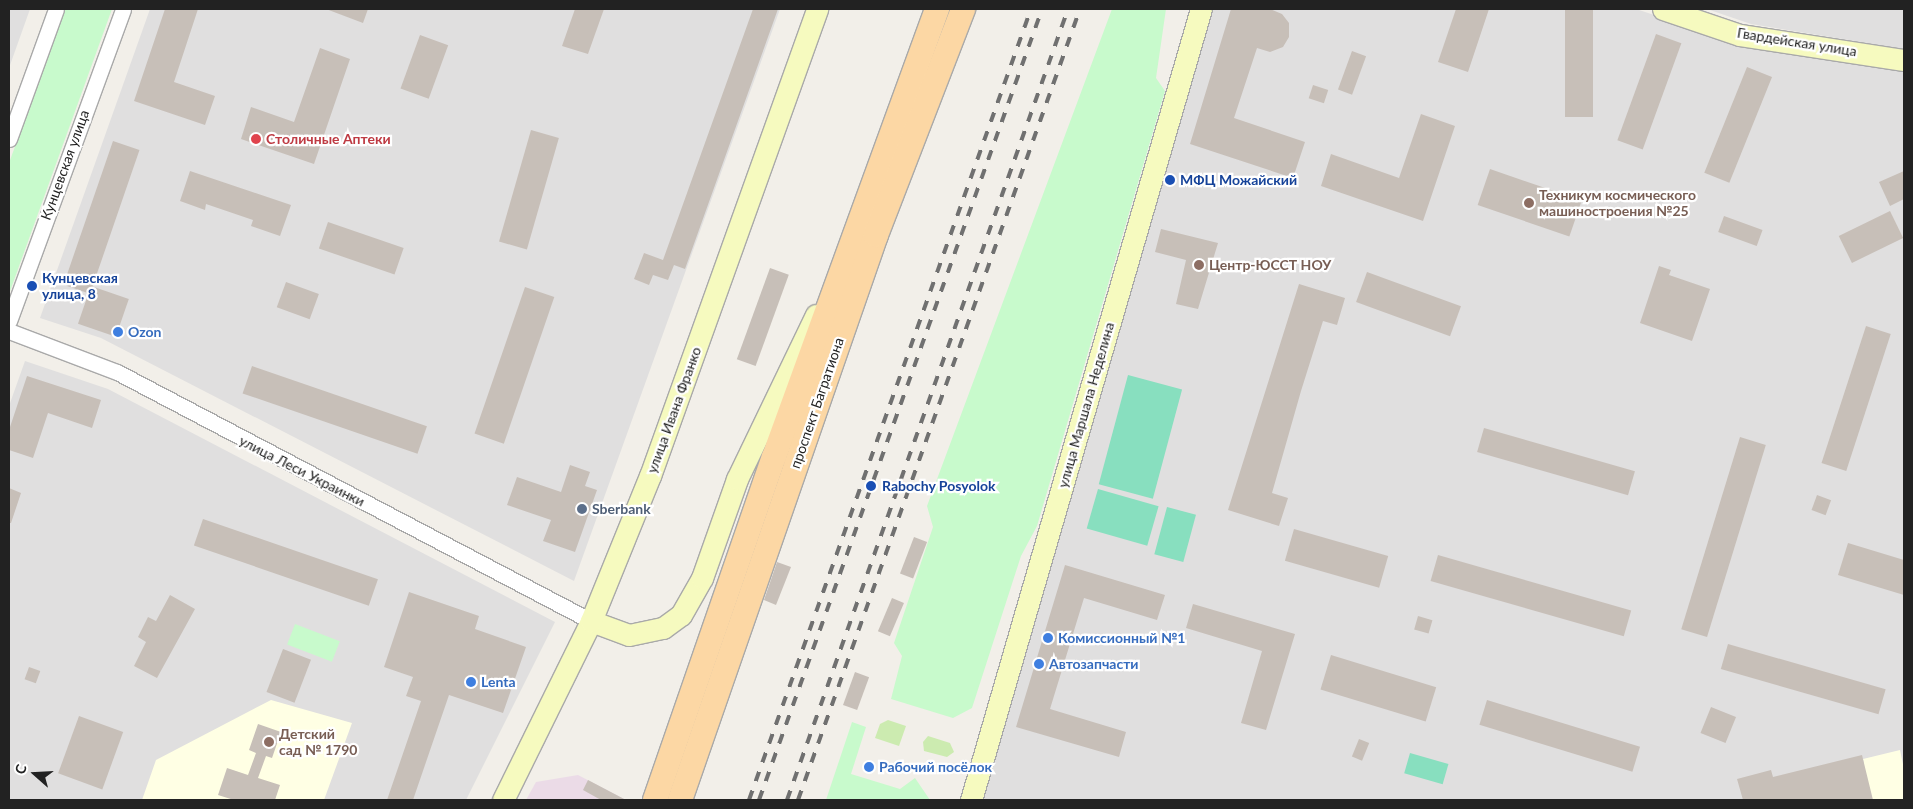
<!DOCTYPE html>
<html>
<head>
<meta charset="utf-8">
<style>
  body { margin:0 }
  #map { position:relative; width:1913px; height:809px; overflow:hidden; background:#f2efe9; font-family:Lato,sans-serif }
  div>[style] { position:absolute }
  [style*='--x'] { left:calc(var(--x)*1px); top:calc(var(--y)*1px); width:calc(var(--w)*1px); rotate:calc(var(--a)*1deg) }
  .residential>* { inset:0; background:#e0dfdf }
  .industrial>* { inset:0; background:#ebdbe7 }
  .education>* { inset:0; background:#ffffe4 }
  .grass>* { inset:0; background:#ccebb0 }
  .park>* { inset:0; background:#c8facc; transform-origin:0 0 }
  .pitch>* { inset:0; background:#88dfbf; transform-origin:0 0 }
  .building>* { inset:0; background:#c7bfb8; transform-origin:0 0 }
  .roads { filter:drop-shadow(1px 0 #a9a9a9) drop-shadow(-1px 0 #a9a9a9) drop-shadow(0 1px #a9a9a9) drop-shadow(0 -1px #a9a9a9) }
  .street>* { height:15px; margin:-7.5px; padding:0 7.5px; transform-origin:7.5px; border-radius:7.5px; background:#fff }
  .secondary>* { height:21px; margin:-10.5px; padding:0 10.5px; transform-origin:10.5px; border-radius:10.5px; background:#f6fabf }
  .primary>* { height:24px; margin:-12px; padding:0 12px; transform-origin:12px; border-radius:12px; background:#fcd7a4 }
  .rail>* { height:4px; margin-top:-2px; transform-origin:0; background:repeating-linear-gradient(90deg,#707070 0 10px,transparent 0 20px) }
  .dots>* { width:14px; height:14px; translate:-50% -50%; box-sizing:border-box; border:2px solid #fff; border-radius:50% }
  span { translate:-50% -50%; white-space:nowrap; text-align:center; line-height:1.15; -webkit-text-stroke:4.5px #fff; paint-order:stroke }
  .street-label { font-size:14px; color:#222 }
  .health-label { font-size:14px; color:#be3a42; font-weight:700 }
  .left { translate:0 -50%; text-align:left }
  .transit-label { font-size:14px; color:#164399; font-weight:700 }
  .education-label { font-size:14px; color:#785e54; font-weight:700 }
  .shop-label { font-size:14px; color:#366cbe; font-weight:700 }
  .service-label { font-size:14px; color:#4e5e75; font-weight:700 }
  .frame { position:absolute; inset:0; border:10px solid #222; pointer-events:none }
  .north { position:absolute; left:10px; top:749px; width:50px; height:50px; -webkit-text-stroke:4px #fff; paint-order:stroke; rotate:289deg; font-size:14px; font-weight:700; line-height:20px; text-align:center; color:#222 }
  .north::after { content:''; display:block; margin:auto; width:18px; height:22px; background:#222; clip-path:polygon(50% 0,100% 100%,50% 72%,0 100%) }
</style>
</head>
<body>
<div id="map">
  <div class="residential">
    <i style="clip-path:polygon(9px 9px,30px 9px,9px 68px)"></i>
    <i style="clip-path:polygon(150px 9px,780px 9px,574px 581px,101px 338px,40px 318px)"></i>
    <i style="clip-path:polygon(1213px 9px,1636px 9px,1745px 45px,1904px 71px,1904px 800px,981px 800px)"></i>
    <i style="clip-path:polygon(1707px 9px,1904px 9px,1904px 49px,1751px 24px)"></i>
    <i style="clip-path:polygon(25px 361px,108px 389px,555px 622px,466px 800px,9px 800px,9px 406px)"></i>
  </div>
  <div class="industrial">
    <i style="clip-path:polygon(578px 775px,626px 800px,526px 800px,536px 782px)"></i>
  </div>
  <div class="education">
    <i style="clip-path:polygon(271px 700px,352px 723px,324px 800px,142px 800px,156px 760px)"></i>
    <i style="clip-path:polygon(1900px 750px,1904px 769px,1904px 800px,1849px 800px,1841px 769px,1864px 763px,1863px 759px)"></i>
  </div>
  <div class="grass">
    <i style="clip-path:polygon(888px 720px,906px 726px,899px 746px,875px 738px,880px 724px)"></i>
    <i style="clip-path:polygon(928px 736px,950px 743px,954px 752px,947px 757px,924px 751px,923px 742px)"></i>
  </div>
  <div class="park">
    <i style="clip-path:polygon(65px 9px,112px 9px,9px 294px,9px 163px)"></i>
    <i style="clip-path:polygon(1112px 9px,1166px 9px,1156px 78px,1165px 91px,1037px 526px,1021px 556px,972px 708px,953px 718px,891px 699px,902px 656px,894px 643px,933px 527px,927px 506px)"></i>
    <i style="left:295px;top:624px;width:48px;height:22px;rotate:21deg"></i>
    <i style="clip-path:polygon(852px 722px,866px 727px,851px 774px,900px 789px,915px 778px,930px 800px,826px 800px)"></i>
  </div>
  <div class="pitch">
    <i style="left:1128px;top:375px;width:56px;height:113px;rotate:15deg"></i>
    <i style="left:1098px;top:489px;width:63px;height:41px;rotate:16deg"></i>
    <i style="left:1167px;top:507px;width:30px;height:49px;rotate:15deg"></i>
    <i style="left:1410px;top:753px;width:40px;height:21px;rotate:16deg"></i>
  </div>
  <div class="building">
    <i style="clip-path:polygon(165px 9px,198px 9px,174px 82px,215px 96px,205px 125px,134px 101px)"></i>
    <i style="clip-path:polygon(326px 9px,368px 9px,363px 23px)"></i>
    <i style="clip-path:polygon(575px 9px,604px 9px,588px 54px,562px 46px)"></i>
    <i style="clip-path:polygon(753px 9px,778px 9px,685px 269px,674px 265px,668px 280px,653px 275px,649px 285px,634px 279px,644px 253px,663px 260px)"></i>
    <i style="clip-path:polygon(1231px 9px,1270px 9px,1282px 14px,1289px 23px,1289px 37px,1283px 47px,1270px 52px,1257px 48px,1234px 118px,1305px 142px,1293px 178px,1190px 144px)"></i>
    <i style="clip-path:polygon(1456px 9px,1489px 9px,1468px 72px,1438px 62px)"></i>
    <i style="left:1565px;top:9px;width:28px;height:108px"></i>
    <i style="left:1656px;top:34px;width:27px;height:113px;rotate:20deg"></i>
    <i style="left:420px;top:35px;width:30px;height:57px;rotate:20deg"></i>
    <i style="clip-path:polygon(320px 48px,350px 59px,314px 164px,241px 139px,251px 107px,294px 122px)"></i>
    <i style="left:1352px;top:51px;width:15px;height:41px;rotate:20deg"></i>
    <i style="left:1747px;top:67px;width:27px;height:114px;rotate:22deg"></i>
    <i style="left:1313px;top:85px;width:16px;height:14px;rotate:18deg"></i>
    <i style="clip-path:polygon(1421px 114px,1455px 126px,1423px 221px,1321px 186px,1331px 154px,1399px 178px)"></i>
    <i style="left:531px;top:130px;width:29px;height:116px;rotate:16deg"></i>
    <i style="left:113px;top:141px;width:28px;height:152px;rotate:19deg"></i>
    <i style="left:1490px;top:169px;width:97px;height:38px;rotate:19deg"></i>
    <i style="clip-path:polygon(190px 171px,291px 205px,280px 236px,251px 226px,253px 220px,206px 204px,205px 210px,180px 201px)"></i>
    <i style="clip-path:polygon(1904px 171px,1904px 199px,1890px 206px,1879px 182px)"></i>
    <i style="left:1890px;top:211px;width:30px;height:57px;rotate:64deg"></i>
    <i style="left:1724px;top:216px;width:41px;height:17px;rotate:20deg"></i>
    <i style="left:328px;top:222px;width:80px;height:28px;rotate:19deg"></i>
    <i style="clip-path:polygon(1161px 229px,1218px 243px,1198px 309px,1176px 304px,1186px 260px,1155px 252px)"></i>
    <i style="clip-path:polygon(1659px 266px,1671px 270px,1669px 275px,1710px 289px,1692px 341px,1640px 323px)"></i>
    <i style="left:770px;top:268px;width:20px;height:97px;rotate:20deg"></i>
    <i style="left:1367px;top:272px;width:100px;height:32px;rotate:20deg"></i>
    <i style="left:286px;top:282px;width:35px;height:27px;rotate:20deg"></i>
    <i style="clip-path:polygon(1299px 284px,1345px 298px,1337px 325px,1323px 321px,1301px 391px,1272px 493px,1288px 498px,1279px 526px,1228px 510px)"></i>
    <i style="left:91px;top:286px;width:40px;height:40px;rotate:19deg"></i>
    <i style="left:525px;top:287px;width:31px;height:155px;rotate:19deg"></i>
    <i style="left:1866px;top:326px;width:26px;height:144px;rotate:18deg"></i>
    <i style="left:252px;top:366px;width:185px;height:29px;rotate:19deg"></i>
    <i style="clip-path:polygon(27px 376px,101px 400px,92px 428px,48px 413px,33px 458px,9px 450px,9px 430px)"></i>
    <i style="left:1484px;top:428px;width:157px;height:25px;rotate:16deg"></i>
    <i style="left:1740px;top:437px;width:27px;height:201px;rotate:17deg"></i>
    <i style="clip-path:polygon(570px 465px,590px 472px,585px 486px,597px 490px,575px 552px,543px 541px,551px 520px,507px 505px,517px 477px,561px 492px)"></i>
    <i style="clip-path:polygon(9px 488px,21px 493px,11px 523px,9px 523px)"></i>
    <i style="left:1817px;top:495px;width:15px;height:16px;rotate:20deg"></i>
    <i style="left:203px;top:519px;width:185px;height:28px;rotate:19deg"></i>
    <i style="left:1294px;top:529px;width:98px;height:33px;rotate:16deg"></i>
    <i style="left:914px;top:537px;width:14px;height:39px;rotate:21deg"></i>
    <i style="clip-path:polygon(1848px 543px,1904px 560px,1904px 595px,1838px 575px)"></i>
    <i style="left:1438px;top:555px;width:201px;height:27px;rotate:16deg"></i>
    <i style="clip-path:polygon(777px 562px,791px 567px,776px 605px,764px 600px)"></i>
    <i style="clip-path:polygon(1065px 565px,1165px 595px,1157px 620px,1084px 598px,1050px 709px,1126px 732px,1119px 757px,1016px 727px)"></i>
    <i style="clip-path:polygon(409px 592px,479px 616px,475px 629px,526px 647px,503px 713px,449px 695px,413px 800px,387px 800px,421px 701px,406px 696px,413px 677px,384px 667px)"></i>
    <i style="clip-path:polygon(170px 595px,195px 609px,157px 678px,134px 666px,146px 642px,138px 637px,148px 617px,156px 621px)"></i>
    <i style="left:892px;top:598px;width:13px;height:36px;rotate:23deg"></i>
    <i style="clip-path:polygon(1193px 604px,1295px 634px,1266px 730px,1241px 723px,1262px 651px,1186px 628px)"></i>
    <i style="left:1418px;top:616px;width:15px;height:14px;rotate:16deg"></i>
    <i style="left:1728px;top:644px;width:164px;height:26px;rotate:16deg"></i>
    <i style="left:283px;top:649px;width:30px;height:46px;rotate:21deg"></i>
    <i style="left:1331px;top:655px;width:110px;height:36px;rotate:17deg"></i>
    <i style="left:29px;top:667px;width:12px;height:13px;rotate:20deg"></i>
    <i style="left:855px;top:672px;width:15px;height:35px;rotate:20deg"></i>
    <i style="left:1487px;top:700px;width:160px;height:26px;rotate:17deg"></i>
    <i style="left:1711px;top:707px;width:27px;height:28px;rotate:22deg"></i>
    <i style="left:79px;top:716px;width:47px;height:61px;rotate:20deg"></i>
    <i style="clip-path:polygon(258px 724px,281px 732px,272px 758px,266px 756px,258px 778px,280px 785px,275px 800px,234px 800px,218px 795px,227px 768px,248px 775px,256px 753px,249px 750px)"></i>
    <i style="left:1359px;top:739px;width:11px;height:19px;rotate:22deg"></i>
    <i style="clip-path:polygon(1862px 755px,1873px 800px,1743px 800px,1737px 779px,1771px 770px,1773px 777px)"></i>
    <i style="clip-path:polygon(588px 780px,626px 800px,601px 800px,583px 790px)"></i>
  </div>
  <div class="roads">
    <div class="street">
      <i style="--x:9;--y:139;--w:138;--a:-70.1"></i>
      <i style="--x:9;--y:321;--w:332;--a:-69.9"></i>
      <i style="--x:9;--y:331;--w:116;--a:20.8"></i>
      <i style="--x:117;--y:372;--w:535;--a:27.71"></i>
    </div>
    <div class="secondary">
      <i style="--x:1663;--y:9;--w:81;--a:18.7"></i>
      <i style="--x:1740;--y:35;--w:166;--a:8.7"></i>
      <i style="--x:591;--y:621;--w:40;--a:20.2"></i>
      <i style="--x:629;--y:635;--w:35;--a:-12"></i>
      <i style="--x:663;--y:628;--w:22;--a:-36"></i>
      <i style="--x:681;--y:615;--w:43;--a:-60.4"></i>
      <i style="--x:702;--y:578;--w:105;--a:-70.5"></i>
      <i style="--x:737;--y:479;--w:182;--a:-64.3"></i>
      <i style="--x:503;--y:800;--w:199;--a:-63.8"></i>
      <i style="--x:591;--y:621;--w:157;--a:-67.9"></i>
      <i style="--x:650;--y:476;--w:496;--a:-70.3"></i>
      <i style="--x:971;--y:800;--w:824;--a:-73.79"></i>
    </div>
    <div class="primary">
      <i style="--x:655;--y:800;--w:363;--a:-70.9"></i>
      <i style="--x:774;--y:457;--w:477;--a:-70"></i>
      <i style="--x:680;--y:800;--w:598;--a:-70.87"></i>
      <i style="--x:876;--y:235;--w:242;--a:-68.9"></i>
    </div>
  </div>
  <div class="rail">
    <i style="--x:749;--y:800;--w:840;--a:-70.38"></i>
    <i style="--x:759;--y:800;--w:840;--a:-70.31"></i>
    <i style="--x:787;--y:800;--w:839;--a:-70.44"></i>
    <i style="--x:798;--y:800;--w:840;--a:-70.38"></i>
  </div>
  <div class="dots">
    <i style="left:256px;top:139px;background:#e0444e"></i>
    <i style="left:1170px;top:180px;background:#1a4fb4"></i>
    <i style="left:1529px;top:203px;background:#8d6e63"></i>
    <i style="left:1199px;top:265px;background:#8d6e63"></i>
    <i style="left:32px;top:286px;background:#1a4fb4"></i>
    <i style="left:118px;top:332px;background:#3f7fe0"></i>
    <i style="left:871px;top:486px;background:#1a4fb4"></i>
    <i style="left:582px;top:509px;background:#5c6f8a"></i>
    <i style="left:1048px;top:638px;background:#3f7fe0"></i>
    <i style="left:1039px;top:664px;background:#3f7fe0"></i>
    <i style="left:471px;top:682px;background:#3f7fe0"></i>
    <i style="left:269px;top:742px;background:#8d6e63"></i>
    <i style="left:869px;top:767px;background:#3f7fe0"></i>
  </div>
  <div class="street-label">
    <span style="left:1797px;top:42px;rotate:9deg">Гвардейская улица</span>
    <span style="left:65px;top:165px;rotate:-70deg">Кунцевская улица</span>
    <span style="left:817px;top:403px;rotate:-71deg">проспект Багратиона</span>
    <span style="left:1086px;top:405px;rotate:-74deg">улица Маршала Неделина</span>
    <span style="left:674px;top:410px;rotate:-70deg">улица Ивана Франко</span>
    <span style="left:302px;top:471px;rotate:27deg">улица Леси Украинки</span>
  </div>
  <div class="health-label">
    <span class="left" style="left:266px;top:139px">Столичные Аптеки</span>
  </div>
  <div class="transit-label">
    <span class="left" style="left:1180px;top:180px">МФЦ Можайский</span>
    <span class="left" style="left:42px;top:286px">Кунцевская<br>улица, 8</span>
    <span class="left" style="left:882px;top:486px">Rabochy Posyolok</span>
  </div>
  <div class="education-label">
    <span class="left" style="left:1539px;top:203px">Техникум космического<br>машиностроения №25</span>
    <span class="left" style="left:1209px;top:265px">Центр-ЮССТ НОУ</span>
    <span class="left" style="left:279px;top:742px">Детский<br>сад № 1790</span>
  </div>
  <div class="shop-label">
    <span class="left" style="left:128px;top:332px">Ozon</span>
    <span class="left" style="left:1058px;top:638px">Комиссионный №1</span>
    <span class="left" style="left:1049px;top:664px">Автозапчасти</span>
    <span class="left" style="left:481px;top:682px">Lenta</span>
    <span class="left" style="left:879px;top:767px">Рабочий посёлок</span>
  </div>
  <div class="service-label">
    <span class="left" style="left:592px;top:509px">Sberbank</span>
  </div>
  <div class="frame"></div>
  <div class="north">С</div>
</div>
</body>
</html>
